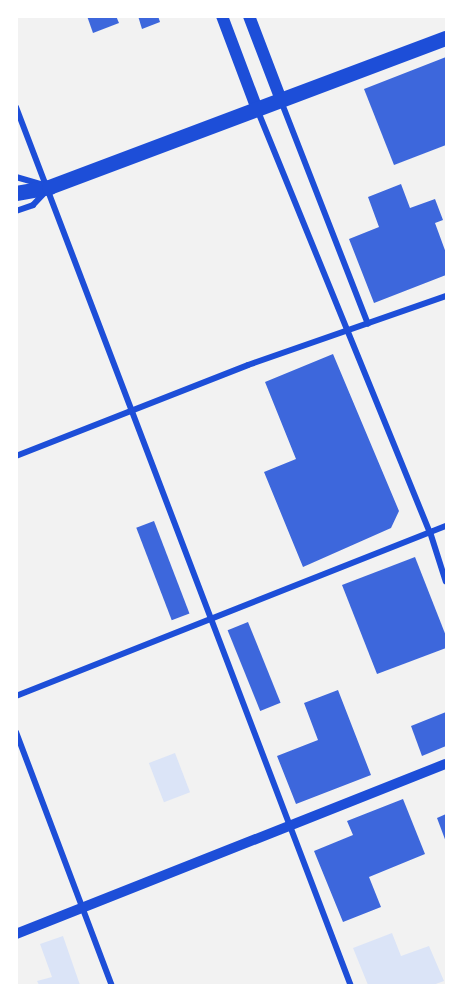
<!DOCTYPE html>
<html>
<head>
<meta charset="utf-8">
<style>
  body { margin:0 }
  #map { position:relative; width:463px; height:1002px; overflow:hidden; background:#f2f2f2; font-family:Helvetica,sans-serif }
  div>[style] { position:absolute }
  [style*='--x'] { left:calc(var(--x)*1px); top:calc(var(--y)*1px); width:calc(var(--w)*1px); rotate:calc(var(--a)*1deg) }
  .green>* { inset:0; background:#dbe4f7; transform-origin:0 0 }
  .building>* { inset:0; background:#3d67dc; transform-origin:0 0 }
  .minor>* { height:6px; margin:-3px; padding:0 3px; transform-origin:3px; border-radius:3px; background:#1d4ed8 }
  .tertiary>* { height:10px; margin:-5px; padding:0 5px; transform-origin:5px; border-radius:5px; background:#1d4ed8 }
  .secondary>* { height:12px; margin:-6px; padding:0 6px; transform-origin:6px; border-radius:6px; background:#1d4ed8 }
  .primary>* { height:15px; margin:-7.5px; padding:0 7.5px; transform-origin:7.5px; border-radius:7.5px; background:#1d4ed8 }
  span { translate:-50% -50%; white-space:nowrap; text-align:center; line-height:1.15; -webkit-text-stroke:5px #fff; paint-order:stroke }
  .frame { position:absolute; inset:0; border:18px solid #fff; pointer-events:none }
</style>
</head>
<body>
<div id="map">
  <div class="green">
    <i style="left:175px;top:753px;width:42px;height:28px;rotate:69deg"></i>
    <i style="clip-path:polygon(392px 933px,401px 956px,429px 946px,444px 981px,433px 985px,368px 985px,353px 948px)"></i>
    <i style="clip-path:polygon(63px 936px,80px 985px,39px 985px,37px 981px,52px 977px,40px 944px)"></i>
  </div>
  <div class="building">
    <i style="clip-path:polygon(87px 16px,116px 16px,119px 23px,93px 33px)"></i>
    <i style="clip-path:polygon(138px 16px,158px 16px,160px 22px,142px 29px)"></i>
    <i style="clip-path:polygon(446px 57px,446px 145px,394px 165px,364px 89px)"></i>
    <i style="clip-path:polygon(401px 184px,410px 208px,435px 199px,443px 220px,435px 223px,446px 253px,446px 275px,374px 303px,349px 239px,379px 227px,368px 197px)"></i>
    <i style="clip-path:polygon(333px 354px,399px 511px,391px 528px,303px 567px,264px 472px,296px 459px,265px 382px)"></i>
    <i style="left:154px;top:521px;width:99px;height:19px;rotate:69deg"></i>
    <i style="clip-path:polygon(415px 557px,446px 636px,446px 648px,377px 674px,342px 585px)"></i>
    <i style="left:248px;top:622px;width:87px;height:22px;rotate:68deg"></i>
    <i style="clip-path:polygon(338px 690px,371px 775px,296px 804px,277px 756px,318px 740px,304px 703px)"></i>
    <i style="clip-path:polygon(446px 712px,446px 746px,422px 756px,411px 726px)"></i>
    <i style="clip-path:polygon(403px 799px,425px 854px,369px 877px,381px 907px,343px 922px,314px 851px,353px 835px,347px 821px)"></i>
    <i style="clip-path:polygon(446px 814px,446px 842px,437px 818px)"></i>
  </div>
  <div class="minor">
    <i style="--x:281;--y:101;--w:239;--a:68.7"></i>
    <i style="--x:16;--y:107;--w:941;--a:69.14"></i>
    <i style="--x:257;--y:109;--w:457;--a:67.8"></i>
    <i style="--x:430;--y:532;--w:52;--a:72.3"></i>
    <i style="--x:16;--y:177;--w:25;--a:16"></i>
    <i style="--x:16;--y:211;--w:18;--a:-19"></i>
    <i style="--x:33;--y:205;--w:18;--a:-47"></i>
    <i style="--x:16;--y:456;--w:249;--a:-21.4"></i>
    <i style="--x:248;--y:365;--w:210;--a:-19.2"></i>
    <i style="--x:16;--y:696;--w:462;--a:-21.6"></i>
    <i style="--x:16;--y:732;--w:272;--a:69.3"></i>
  </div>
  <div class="tertiary">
    <i style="--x:16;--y:934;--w:462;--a:-21.6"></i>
  </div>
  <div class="secondary">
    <i style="--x:222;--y:16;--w:99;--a:69.4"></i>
    <i style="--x:249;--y:16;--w:90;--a:69.1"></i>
  </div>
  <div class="primary">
    <i style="--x:16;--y:193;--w:34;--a:-10"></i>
    <i style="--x:49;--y:187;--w:424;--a:-20.6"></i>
  </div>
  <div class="frame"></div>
</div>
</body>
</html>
